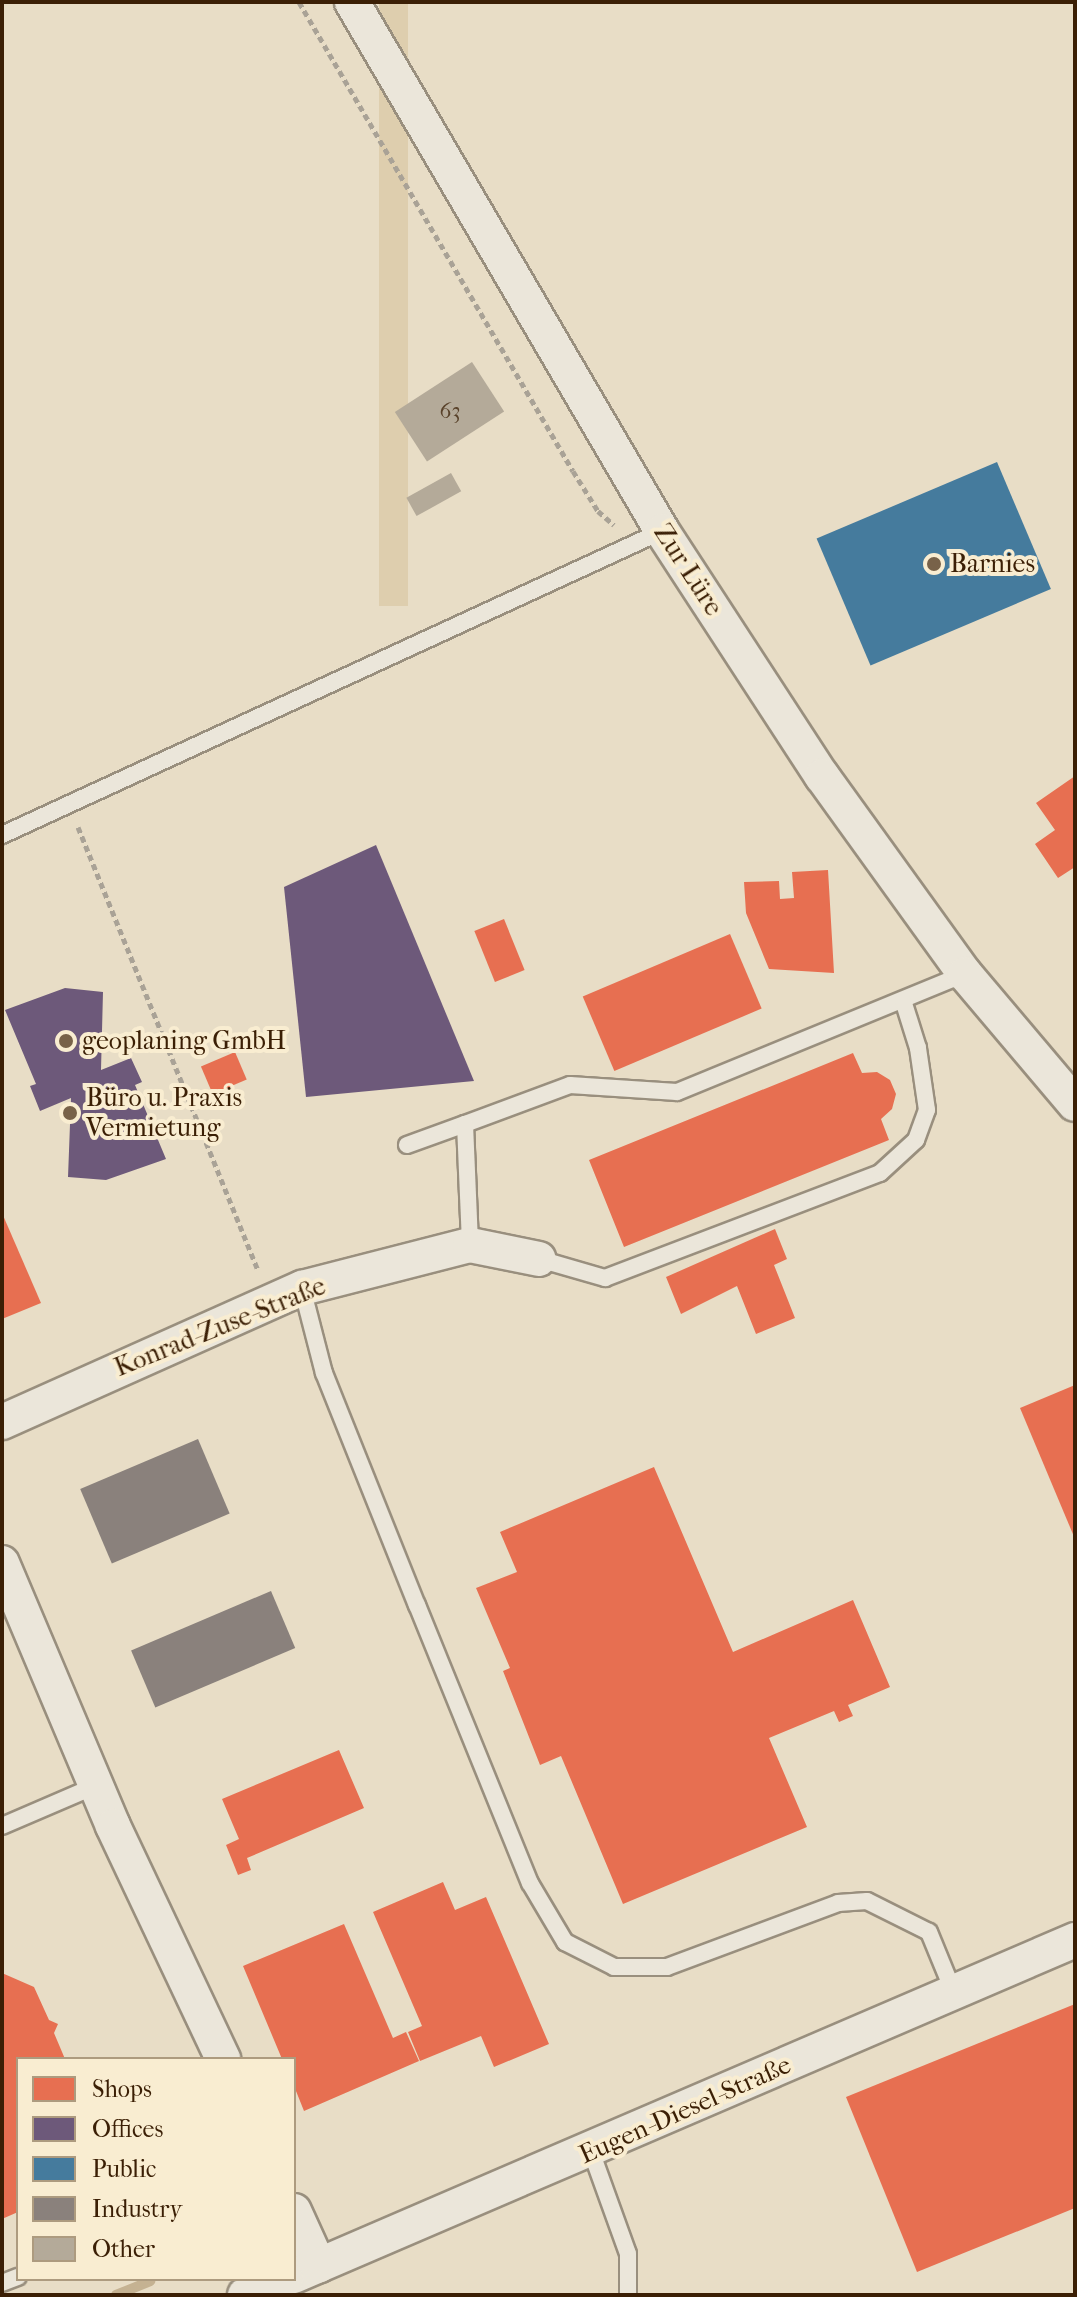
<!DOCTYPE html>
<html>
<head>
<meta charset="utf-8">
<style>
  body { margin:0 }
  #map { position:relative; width:1077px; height:2297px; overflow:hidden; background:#e8ddc6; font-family:"IM FELL French Canon",serif }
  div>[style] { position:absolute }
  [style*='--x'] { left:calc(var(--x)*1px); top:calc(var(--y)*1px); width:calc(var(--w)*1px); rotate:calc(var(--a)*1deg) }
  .green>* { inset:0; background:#deceae; transform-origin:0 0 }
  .shops>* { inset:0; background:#e76f51; transform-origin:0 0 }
  .offices>* { inset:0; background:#6d597a }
  .public>* { inset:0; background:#457b9d; transform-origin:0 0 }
  .industry>* { inset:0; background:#8a817c; transform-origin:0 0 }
  .stream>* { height:10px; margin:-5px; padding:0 5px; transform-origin:5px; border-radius:5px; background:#c5b292 }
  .building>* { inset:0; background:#b4aa99; transform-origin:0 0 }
  .path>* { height:5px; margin-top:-2.5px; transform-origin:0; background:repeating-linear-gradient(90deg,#a9a296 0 6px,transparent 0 10px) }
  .roads { filter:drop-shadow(2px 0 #998f7e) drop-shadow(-2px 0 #998f7e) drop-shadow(0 2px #998f7e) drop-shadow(0 -2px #998f7e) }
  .lane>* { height:16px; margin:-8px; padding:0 8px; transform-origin:8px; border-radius:8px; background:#ebe6da }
  .street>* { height:34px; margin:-17px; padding:0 17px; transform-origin:17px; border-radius:17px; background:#ebe6da }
  .dots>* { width:22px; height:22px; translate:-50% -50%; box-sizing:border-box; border:4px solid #f9edd1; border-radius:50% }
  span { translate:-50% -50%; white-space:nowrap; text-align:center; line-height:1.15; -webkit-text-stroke:8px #f9edd1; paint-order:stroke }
  .number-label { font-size:22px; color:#59422a }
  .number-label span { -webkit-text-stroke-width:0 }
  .poi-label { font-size:26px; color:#3b1f05 }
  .left { translate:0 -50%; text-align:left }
  .street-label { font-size:26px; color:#3b1f05 }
  .frame { position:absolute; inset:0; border:4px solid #3b1f05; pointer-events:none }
  .legend { position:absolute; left:16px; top:2057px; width:280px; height:224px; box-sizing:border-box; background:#f9edd1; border:2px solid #ad9b7f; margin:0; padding:10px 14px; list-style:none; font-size:24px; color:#3b1f05 }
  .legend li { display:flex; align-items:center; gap:16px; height:40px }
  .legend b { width:40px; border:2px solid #ad9b7f }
</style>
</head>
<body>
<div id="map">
  <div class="green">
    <i style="left:379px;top:2px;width:29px;height:604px"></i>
  </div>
  <div class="shops">
    <i style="clip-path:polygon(1075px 776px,1075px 867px,1058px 878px,1035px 844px,1055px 830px,1036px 803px)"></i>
    <i style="clip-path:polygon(828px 870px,834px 973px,769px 969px,746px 913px,744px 882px,779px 881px,780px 899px,794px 898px,792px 872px)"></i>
    <i style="left:504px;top:919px;width:55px;height:32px;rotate:68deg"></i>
    <i style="left:730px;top:934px;width:81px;height:160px;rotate:67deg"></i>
    <i style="left:235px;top:1052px;width:30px;height:37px;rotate:67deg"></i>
    <i style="clip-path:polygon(853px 1053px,862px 1073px,877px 1072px,890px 1080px,896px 1094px,892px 1109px,881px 1119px,889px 1140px,624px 1247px,589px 1160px)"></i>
    <i style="clip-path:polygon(2px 1213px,41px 1303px,2px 1319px)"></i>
    <i style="clip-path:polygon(775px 1229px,787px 1259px,774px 1265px,795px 1318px,756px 1334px,737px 1286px,681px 1314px,666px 1277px)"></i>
    <i style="clip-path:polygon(1075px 1385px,1075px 1539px,1020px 1408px)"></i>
    <i style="clip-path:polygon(654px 1467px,733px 1652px,853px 1600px,890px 1687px,848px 1705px,853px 1716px,839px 1722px,834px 1711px,769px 1738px,807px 1827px,623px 1904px,561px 1756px,540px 1765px,503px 1671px,510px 1668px,476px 1588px,517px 1572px,500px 1532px)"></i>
    <i style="clip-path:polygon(339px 1750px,364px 1808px,247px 1858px,251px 1870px,238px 1875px,226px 1845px,239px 1839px,222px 1799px)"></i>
    <i style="clip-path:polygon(443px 1882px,455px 1910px,486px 1897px,549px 2044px,494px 2067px,481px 2036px,420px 2061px,408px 2032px,422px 2026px,373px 1912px)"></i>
    <i style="clip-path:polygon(344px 1924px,393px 2038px,406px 2032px,419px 2061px,304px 2111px,294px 2086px,294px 2059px,282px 2059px,243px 1966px)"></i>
    <i style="clip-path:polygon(2px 1973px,34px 1987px,49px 2020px,58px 2024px,54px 2033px,65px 2059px,18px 2059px,18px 2212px,2px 2219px)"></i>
    <i style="clip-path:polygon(1075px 2004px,1075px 2208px,917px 2272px,846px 2097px)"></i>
  </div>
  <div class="offices">
    <i style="clip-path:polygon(376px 845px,474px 1081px,306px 1097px,284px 887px)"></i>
    <i style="clip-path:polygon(65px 988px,103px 992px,101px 1070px,131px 1058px,142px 1082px,135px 1085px,166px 1159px,106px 1180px,68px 1177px,71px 1098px,40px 1111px,30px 1086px,36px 1084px,5px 1010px)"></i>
  </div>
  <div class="public">
    <i style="left:997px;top:462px;width:138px;height:196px;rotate:67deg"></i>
  </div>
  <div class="industry">
    <i style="left:198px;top:1439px;width:81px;height:128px;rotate:67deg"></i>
    <i style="left:271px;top:1591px;width:62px;height:152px;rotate:67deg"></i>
  </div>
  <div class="stream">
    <i style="--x:116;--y:2295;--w:37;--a:-22"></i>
  </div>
  <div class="building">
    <i style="left:472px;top:362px;width:59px;height:92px;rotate:57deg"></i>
    <i style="left:451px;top:473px;width:21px;height:51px;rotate:61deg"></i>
  </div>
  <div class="path">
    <i style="--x:299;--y:2;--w:543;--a:59.71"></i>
    <i style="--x:573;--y:471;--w:47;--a:58"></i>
    <i style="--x:598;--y:511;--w:21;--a:41"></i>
    <i style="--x:78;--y:827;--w:478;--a:67.9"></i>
  </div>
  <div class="roads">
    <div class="lane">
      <i style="--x:2;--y:835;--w:727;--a:-24.73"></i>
      <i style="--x:465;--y:1124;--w:112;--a:-20.4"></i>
      <i style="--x:570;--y:1085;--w:107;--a:3.7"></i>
      <i style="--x:677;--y:1092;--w:311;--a:-22.3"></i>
      <i style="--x:407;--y:1145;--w:62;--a:-19.9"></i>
      <i style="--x:465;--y:1124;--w:121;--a:87.6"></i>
      <i style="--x:539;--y:1259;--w:69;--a:16.1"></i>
      <i style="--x:605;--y:1278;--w:294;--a:-20.9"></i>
      <i style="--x:880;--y:1173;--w:49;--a:-42.5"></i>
      <i style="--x:916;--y:1140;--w:32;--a:-70"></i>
      <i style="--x:927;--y:1110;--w:63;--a:-98.3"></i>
      <i style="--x:918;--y:1048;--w:50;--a:-107.4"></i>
      <i style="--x:302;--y:1288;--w:88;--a:75.5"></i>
      <i style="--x:324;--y:1373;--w:250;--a:68.2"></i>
      <i style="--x:417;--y:1605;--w:300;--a:67.9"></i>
      <i style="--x:530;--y:1883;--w:69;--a:59.3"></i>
      <i style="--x:565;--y:1942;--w:55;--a:27"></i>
      <i style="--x:614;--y:1967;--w:53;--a:0"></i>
      <i style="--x:667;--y:1967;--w:183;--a:-20.5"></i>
      <i style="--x:838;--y:1903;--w:29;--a:-4"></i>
      <i style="--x:867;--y:1901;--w:69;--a:26.6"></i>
      <i style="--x:929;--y:1932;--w:66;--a:67.7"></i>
      <i style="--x:2;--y:1826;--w:101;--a:-23.3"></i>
      <i style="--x:591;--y:2151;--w:109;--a:70.2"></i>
      <i style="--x:628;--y:2254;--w:41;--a:90"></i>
      <i style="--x:2;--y:2283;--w:17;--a:-21"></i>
    </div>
    <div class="street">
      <i style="--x:352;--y:2;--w:613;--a:59.63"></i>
      <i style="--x:662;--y:531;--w:293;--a:56.9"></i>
      <i style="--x:822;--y:776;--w:244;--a:54.2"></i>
      <i style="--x:965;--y:974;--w:170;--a:49.8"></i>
      <i style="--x:2;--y:1422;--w:329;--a:-24.1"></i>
      <i style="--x:302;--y:1288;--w:173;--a:-14.4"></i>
      <i style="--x:470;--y:1245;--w:70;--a:11.5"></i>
      <i style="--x:2;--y:1563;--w:285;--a:67.1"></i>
      <i style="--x:113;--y:1826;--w:258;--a:64.7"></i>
      <i style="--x:294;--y:2211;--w:60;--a:65.6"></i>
      <i style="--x:294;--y:2276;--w:850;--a:-23.28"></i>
      <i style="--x:245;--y:2295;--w:44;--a:-21.3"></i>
    </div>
  </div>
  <div class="dots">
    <i style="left:934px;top:564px;background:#786249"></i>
    <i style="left:66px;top:1041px;background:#786249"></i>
    <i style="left:70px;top:1113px;background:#786249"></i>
  </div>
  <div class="number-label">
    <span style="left:450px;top:412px">63</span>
  </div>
  <div class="poi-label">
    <span class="left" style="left:950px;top:564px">Barnies</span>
    <span class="left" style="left:82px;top:1041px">geoplaning GmbH</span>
    <span class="left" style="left:86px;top:1113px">Büro u. Praxis<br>Vermietung</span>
  </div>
  <div class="street-label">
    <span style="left:688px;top:570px;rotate:57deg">Zur Lüre</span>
    <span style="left:220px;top:1327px;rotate:-22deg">Konrad-Zuse-Straße</span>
    <span style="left:685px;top:2110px;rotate:-24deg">Eugen-Diesel-Straße</span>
  </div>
  <div class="frame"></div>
  <ul class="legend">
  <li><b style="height:22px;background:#e76f51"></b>Shops</li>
  <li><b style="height:22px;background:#6d597a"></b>Offices</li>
  <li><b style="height:22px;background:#457b9d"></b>Public</li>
  <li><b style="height:22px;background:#8a817c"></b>Industry</li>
  <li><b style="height:22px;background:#b4aa99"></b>Other</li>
  </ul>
</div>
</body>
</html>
